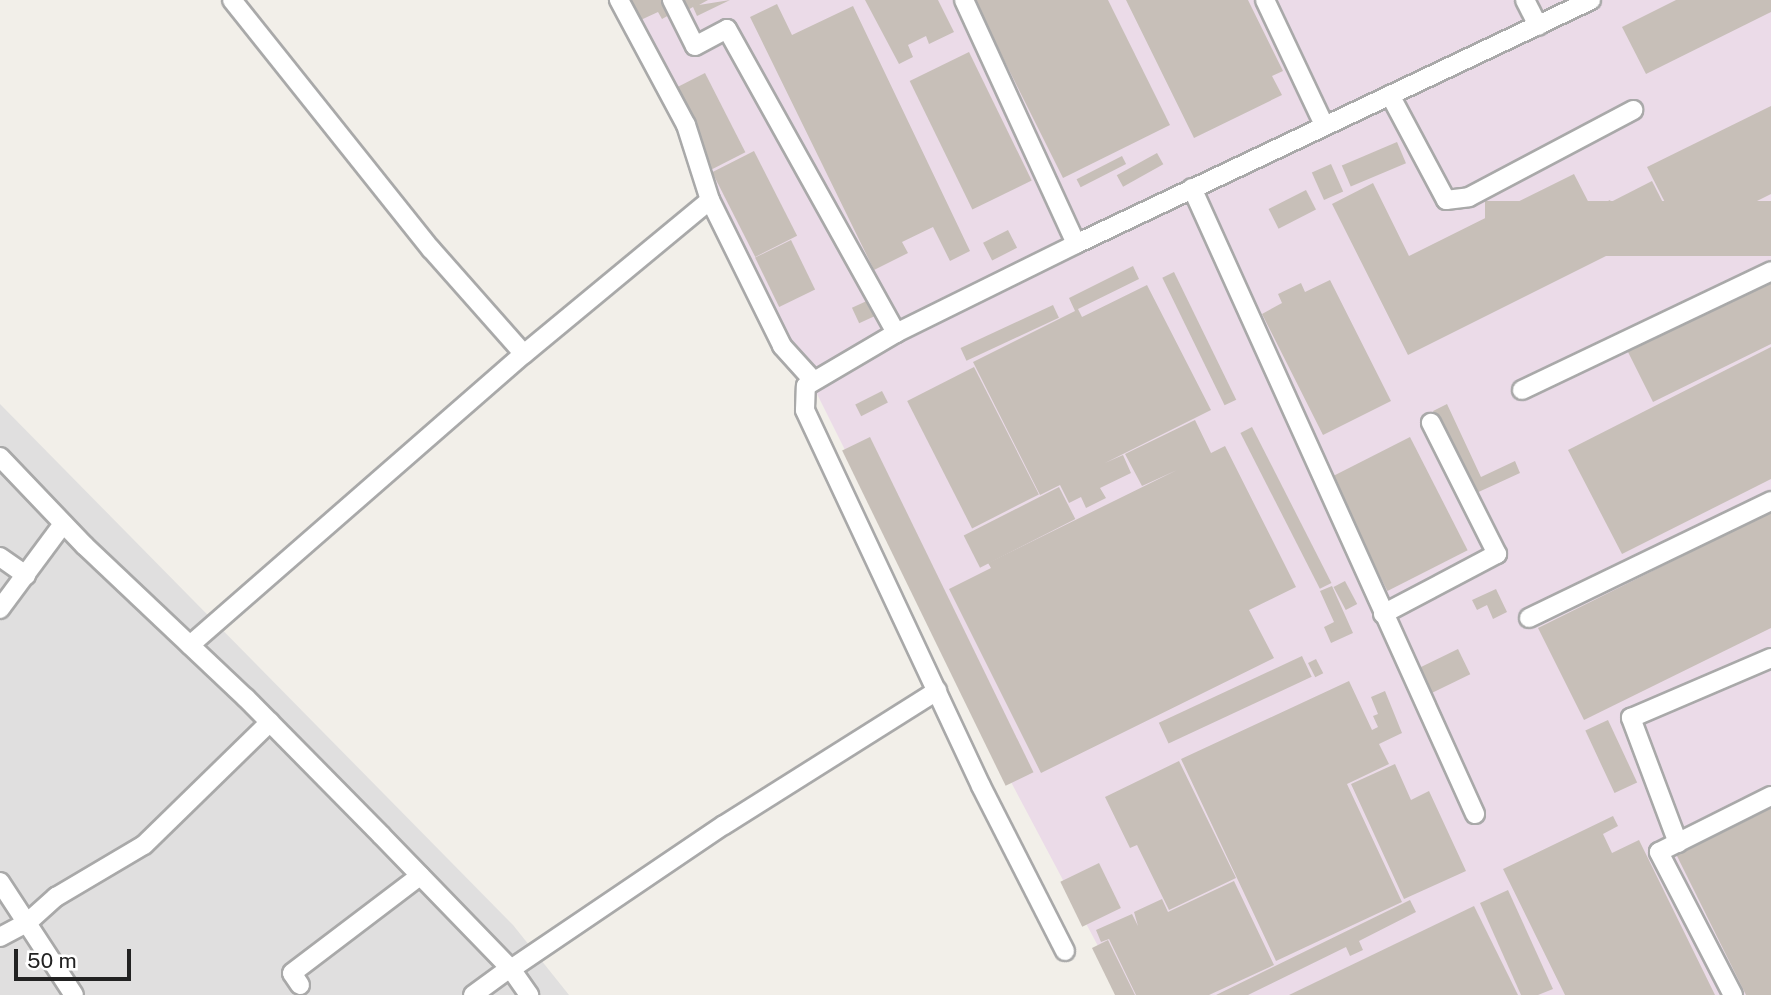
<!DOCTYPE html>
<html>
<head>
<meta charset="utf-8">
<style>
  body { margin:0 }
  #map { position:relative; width:1771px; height:995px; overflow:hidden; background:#f2efe9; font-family:"Public Sans",sans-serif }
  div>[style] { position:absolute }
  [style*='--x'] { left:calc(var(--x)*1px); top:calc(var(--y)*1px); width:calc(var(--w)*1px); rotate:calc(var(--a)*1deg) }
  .residential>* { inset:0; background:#e0dfdf }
  .industrial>* { inset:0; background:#ebdbe8 }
  .building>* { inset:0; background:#c7bfb8; transform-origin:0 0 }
  .roads { filter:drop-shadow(2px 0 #a9a9a9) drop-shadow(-2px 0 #a9a9a9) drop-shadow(0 2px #a9a9a9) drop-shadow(0 -2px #a9a9a9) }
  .minor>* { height:18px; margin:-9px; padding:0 9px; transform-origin:9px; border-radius:9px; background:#fff }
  span { translate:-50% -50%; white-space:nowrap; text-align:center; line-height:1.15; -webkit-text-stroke:5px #fff; paint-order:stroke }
  .scale { position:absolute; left:14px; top:949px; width:117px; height:32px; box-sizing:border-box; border:4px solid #222; border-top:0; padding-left:9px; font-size:21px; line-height:24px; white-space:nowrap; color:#222; -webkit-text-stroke:5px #fff; paint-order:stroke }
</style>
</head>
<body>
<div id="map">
  <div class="residential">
    <i style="clip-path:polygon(0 404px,513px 925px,569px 995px,0 995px)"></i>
  </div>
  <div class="industrial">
    <i style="clip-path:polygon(612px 0,1771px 0,1771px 995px,1124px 995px,1011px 782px,756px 272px)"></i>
  </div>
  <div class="building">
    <i style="clip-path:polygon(620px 0,664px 0,671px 14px,662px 19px,658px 12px,632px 24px)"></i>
    <i style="clip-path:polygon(681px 0,708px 0,699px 5px,730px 0,697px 16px,693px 7px,686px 11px)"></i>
    <i style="clip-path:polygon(865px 0,938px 0,954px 32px,929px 44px,926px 36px,908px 45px,913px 57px,899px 64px)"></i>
    <i style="clip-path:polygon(974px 0,1108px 0,1170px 125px,1063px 178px)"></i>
    <i style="clip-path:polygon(1126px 0,1248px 0,1283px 71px,1272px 76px,1282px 95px,1194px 138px)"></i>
    <i style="clip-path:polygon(1676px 0,1771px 0,1771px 12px,1646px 74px,1622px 27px)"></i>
    <i style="clip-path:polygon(777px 4px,792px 35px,853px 6px,970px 251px,950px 261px,933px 227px,902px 242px,908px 253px,874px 270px,750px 17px)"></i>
    <i style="left:969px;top:52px;width:143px;height:66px;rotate:64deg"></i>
    <i style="left:705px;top:73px;width:89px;height:38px;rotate:63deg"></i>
    <i style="clip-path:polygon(1771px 106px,1771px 194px,1683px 238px,1647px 167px)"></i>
    <i style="left:1397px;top:142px;width:23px;height:60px;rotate:67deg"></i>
    <i style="left:754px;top:151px;width:95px;height:47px;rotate:63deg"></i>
    <i style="left:1157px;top:153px;width:13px;height:46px;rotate:61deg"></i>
    <i style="left:1122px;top:156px;width:9px;height:51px;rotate:63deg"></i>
    <i style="left:1331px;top:164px;width:30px;height:21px;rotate:66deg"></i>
    <i style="clip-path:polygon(1574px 174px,1592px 209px,1610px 200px,1632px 243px,1408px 355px,1332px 204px,1373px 183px,1409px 256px)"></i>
    <i style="left:1652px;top:181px;width:47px;height:44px;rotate:63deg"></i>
    <i style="left:1306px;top:190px;width:22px;height:42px;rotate:63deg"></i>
    <i style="left:1771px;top:201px;width:55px;height:286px;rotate:90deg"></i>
    <i style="left:1008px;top:230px;width:20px;height:28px;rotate:63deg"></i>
    <i style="left:791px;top:240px;width:55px;height:40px;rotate:64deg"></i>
    <i style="clip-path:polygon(1133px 266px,1139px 279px,1078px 309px,1082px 317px,1147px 285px,1211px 410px,1105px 463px,1123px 455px,1131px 473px,1100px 488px,1106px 498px,1086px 508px,1081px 497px,1069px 503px,1060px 485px,1040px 495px,973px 362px,1075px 311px,1069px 298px)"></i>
    <i style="left:1174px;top:272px;width:142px;height:13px;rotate:64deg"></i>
    <i style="clip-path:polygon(1771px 279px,1771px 344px,1653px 402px,1627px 350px)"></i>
    <i style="clip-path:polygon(1330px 280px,1391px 401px,1323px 435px,1262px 314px,1282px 303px,1278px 294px,1301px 283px,1305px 292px)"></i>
    <i style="left:871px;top:299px;width:17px;height:21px;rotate:65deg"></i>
    <i style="left:1053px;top:305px;width:14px;height:102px;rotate:65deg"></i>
    <i style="clip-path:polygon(1771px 347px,1771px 479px,1622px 554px,1568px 450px)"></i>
    <i style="left:974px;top:367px;width:143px;height:75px;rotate:63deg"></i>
    <i style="left:882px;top:391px;width:13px;height:30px;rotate:63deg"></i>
    <i style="clip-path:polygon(1447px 404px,1481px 477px,1515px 461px,1520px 473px,1472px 495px,1433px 411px)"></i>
    <i style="clip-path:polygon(1195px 420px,1211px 453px,1225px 446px,1296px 587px,1249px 610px,1274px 658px,1041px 773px,949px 589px,991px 568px,988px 563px,1177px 470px,1142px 486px,1125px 454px)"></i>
    <i style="left:1252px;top:427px;width:175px;height:13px;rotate:63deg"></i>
    <i style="left:870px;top:437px;width:373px;height:31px;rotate:64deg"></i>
    <i style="left:1410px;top:437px;width:127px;height:90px;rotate:63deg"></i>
    <i style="left:1059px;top:487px;width:36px;height:107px;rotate:63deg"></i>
    <i style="clip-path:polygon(1771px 512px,1771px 628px,1584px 720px,1538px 628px)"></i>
    <i style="left:1345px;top:581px;width:26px;height:13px;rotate:62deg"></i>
    <i style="clip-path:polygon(1332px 586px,1353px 633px,1331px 643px,1324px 627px,1334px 622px,1320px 591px)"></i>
    <i style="clip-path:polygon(1496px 589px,1507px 612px,1493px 619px,1487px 605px,1477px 610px,1472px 600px)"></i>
    <i style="left:1458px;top:649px;width:28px;height:48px;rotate:64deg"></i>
    <i style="left:1302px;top:656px;width:23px;height:158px;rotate:65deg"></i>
    <i style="left:1316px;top:659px;width:16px;height:9px;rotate:63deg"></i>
    <i style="clip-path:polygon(1349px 681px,1372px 730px,1378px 727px,1373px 716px,1378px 714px,1371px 697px,1385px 691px,1402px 733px,1379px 744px,1389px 764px,1347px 784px,1402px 902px,1276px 961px,1181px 759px)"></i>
    <i style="left:1608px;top:720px;width:69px;height:25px;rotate:65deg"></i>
    <i style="clip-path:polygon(1179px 761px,1236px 878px,1169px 910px,1137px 845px,1130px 848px,1105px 797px)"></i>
    <i style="clip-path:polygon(1395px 764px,1411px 800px,1429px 791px,1466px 871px,1404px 899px,1351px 784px)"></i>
    <i style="clip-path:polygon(1771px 805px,1771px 995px,1746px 995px,1675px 852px)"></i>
    <i style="clip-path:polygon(1613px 816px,1618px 826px,1603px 834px,1612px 853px,1639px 840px,1715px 995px,1565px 995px,1503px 869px)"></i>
    <i style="left:1099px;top:863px;width:50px;height:43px;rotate:64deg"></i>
    <i style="clip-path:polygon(1234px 881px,1274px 965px,1209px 995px,1136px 995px,1109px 939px,1101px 942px,1096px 930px,1132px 914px,1138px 926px,1134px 912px,1162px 899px,1168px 912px)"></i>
    <i style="clip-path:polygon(1508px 890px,1553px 989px,1538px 995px,1521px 995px,1480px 903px)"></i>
    <i style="clip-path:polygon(1410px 900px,1416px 912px,1359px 941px,1363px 950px,1350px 956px,1346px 947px,1248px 995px,1216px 995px)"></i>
    <i style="clip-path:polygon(1474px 906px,1518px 995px,1289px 995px)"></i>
    <i style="clip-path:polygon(1108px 940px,1135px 995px,1115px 995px,1092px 948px)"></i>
  </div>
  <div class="roads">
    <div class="minor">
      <i style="--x:232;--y:0;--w:319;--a:51.4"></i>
      <i style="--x:431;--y:249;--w:140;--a:48.5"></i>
      <i style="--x:672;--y:0;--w:51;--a:63.4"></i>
      <i style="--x:695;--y:46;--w:36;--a:-28"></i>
      <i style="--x:727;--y:29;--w:348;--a:60.9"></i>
      <i style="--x:964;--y:0;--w:268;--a:65.3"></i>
      <i style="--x:1265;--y:0;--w:138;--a:64.7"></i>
      <i style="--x:1525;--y:0;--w:29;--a:63"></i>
      <i style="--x:1390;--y:95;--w:119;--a:61.9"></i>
      <i style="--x:1446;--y:200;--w:23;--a:-7"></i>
      <i style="--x:1469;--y:197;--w:186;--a:-27.9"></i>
      <i style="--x:1192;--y:188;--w:687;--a:65.67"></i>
      <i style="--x:710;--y:200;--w:163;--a:63.7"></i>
      <i style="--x:782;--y:346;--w:43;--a:47.8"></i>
      <i style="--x:1522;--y:390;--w:276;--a:-25.5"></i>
      <i style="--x:0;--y:457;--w:123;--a:46.3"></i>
      <i style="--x:85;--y:546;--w:221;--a:43.4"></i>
      <i style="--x:246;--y:698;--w:192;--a:45.4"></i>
      <i style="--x:381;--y:835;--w:187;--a:45.9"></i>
      <i style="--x:511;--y:969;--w:32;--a:55"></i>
      <i style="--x:0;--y:557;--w:32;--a:35"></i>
      <i style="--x:0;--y:609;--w:106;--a:-53.5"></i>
      <i style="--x:1383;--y:614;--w:129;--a:-27.8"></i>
      <i style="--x:1497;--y:554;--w:147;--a:-116.7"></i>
      <i style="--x:1529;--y:618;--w:269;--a:-25.8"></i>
      <i style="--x:190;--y:645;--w:443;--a:-41.1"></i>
      <i style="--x:524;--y:354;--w:241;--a:-39.6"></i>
      <i style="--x:710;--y:200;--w:79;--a:-107.7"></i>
      <i style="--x:686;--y:125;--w:142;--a:-118.2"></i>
      <i style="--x:1678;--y:843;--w:134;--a:-110.6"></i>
      <i style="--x:1631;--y:718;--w:152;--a:-23.2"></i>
      <i style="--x:0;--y:882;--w:135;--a:56.8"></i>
      <i style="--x:0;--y:937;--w:32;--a:-28"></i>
      <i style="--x:28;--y:922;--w:38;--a:-42"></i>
      <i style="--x:56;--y:897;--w:102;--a:-30.6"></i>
      <i style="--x:144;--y:845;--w:176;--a:-44.3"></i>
      <i style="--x:1065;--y:951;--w:185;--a:-117"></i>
      <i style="--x:981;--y:786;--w:415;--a:-115.1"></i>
      <i style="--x:805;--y:410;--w:24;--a:-88"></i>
      <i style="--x:806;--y:386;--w:104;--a:-30.5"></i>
      <i style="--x:896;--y:333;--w:201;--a:-26.3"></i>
      <i style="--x:1076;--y:244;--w:570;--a:-25.35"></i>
      <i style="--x:511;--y:969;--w:257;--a:-34.1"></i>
      <i style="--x:724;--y:825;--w:252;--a:-32.2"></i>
      <i style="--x:300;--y:985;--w:14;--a:-124"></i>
      <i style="--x:292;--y:973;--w:161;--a:-37.2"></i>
      <i style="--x:473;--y:995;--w:42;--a:-36.3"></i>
      <i style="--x:1733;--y:995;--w:161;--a:-117.4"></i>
      <i style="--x:1659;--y:852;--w:125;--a:-26.6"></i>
    </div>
  </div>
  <div class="scale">50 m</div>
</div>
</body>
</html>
